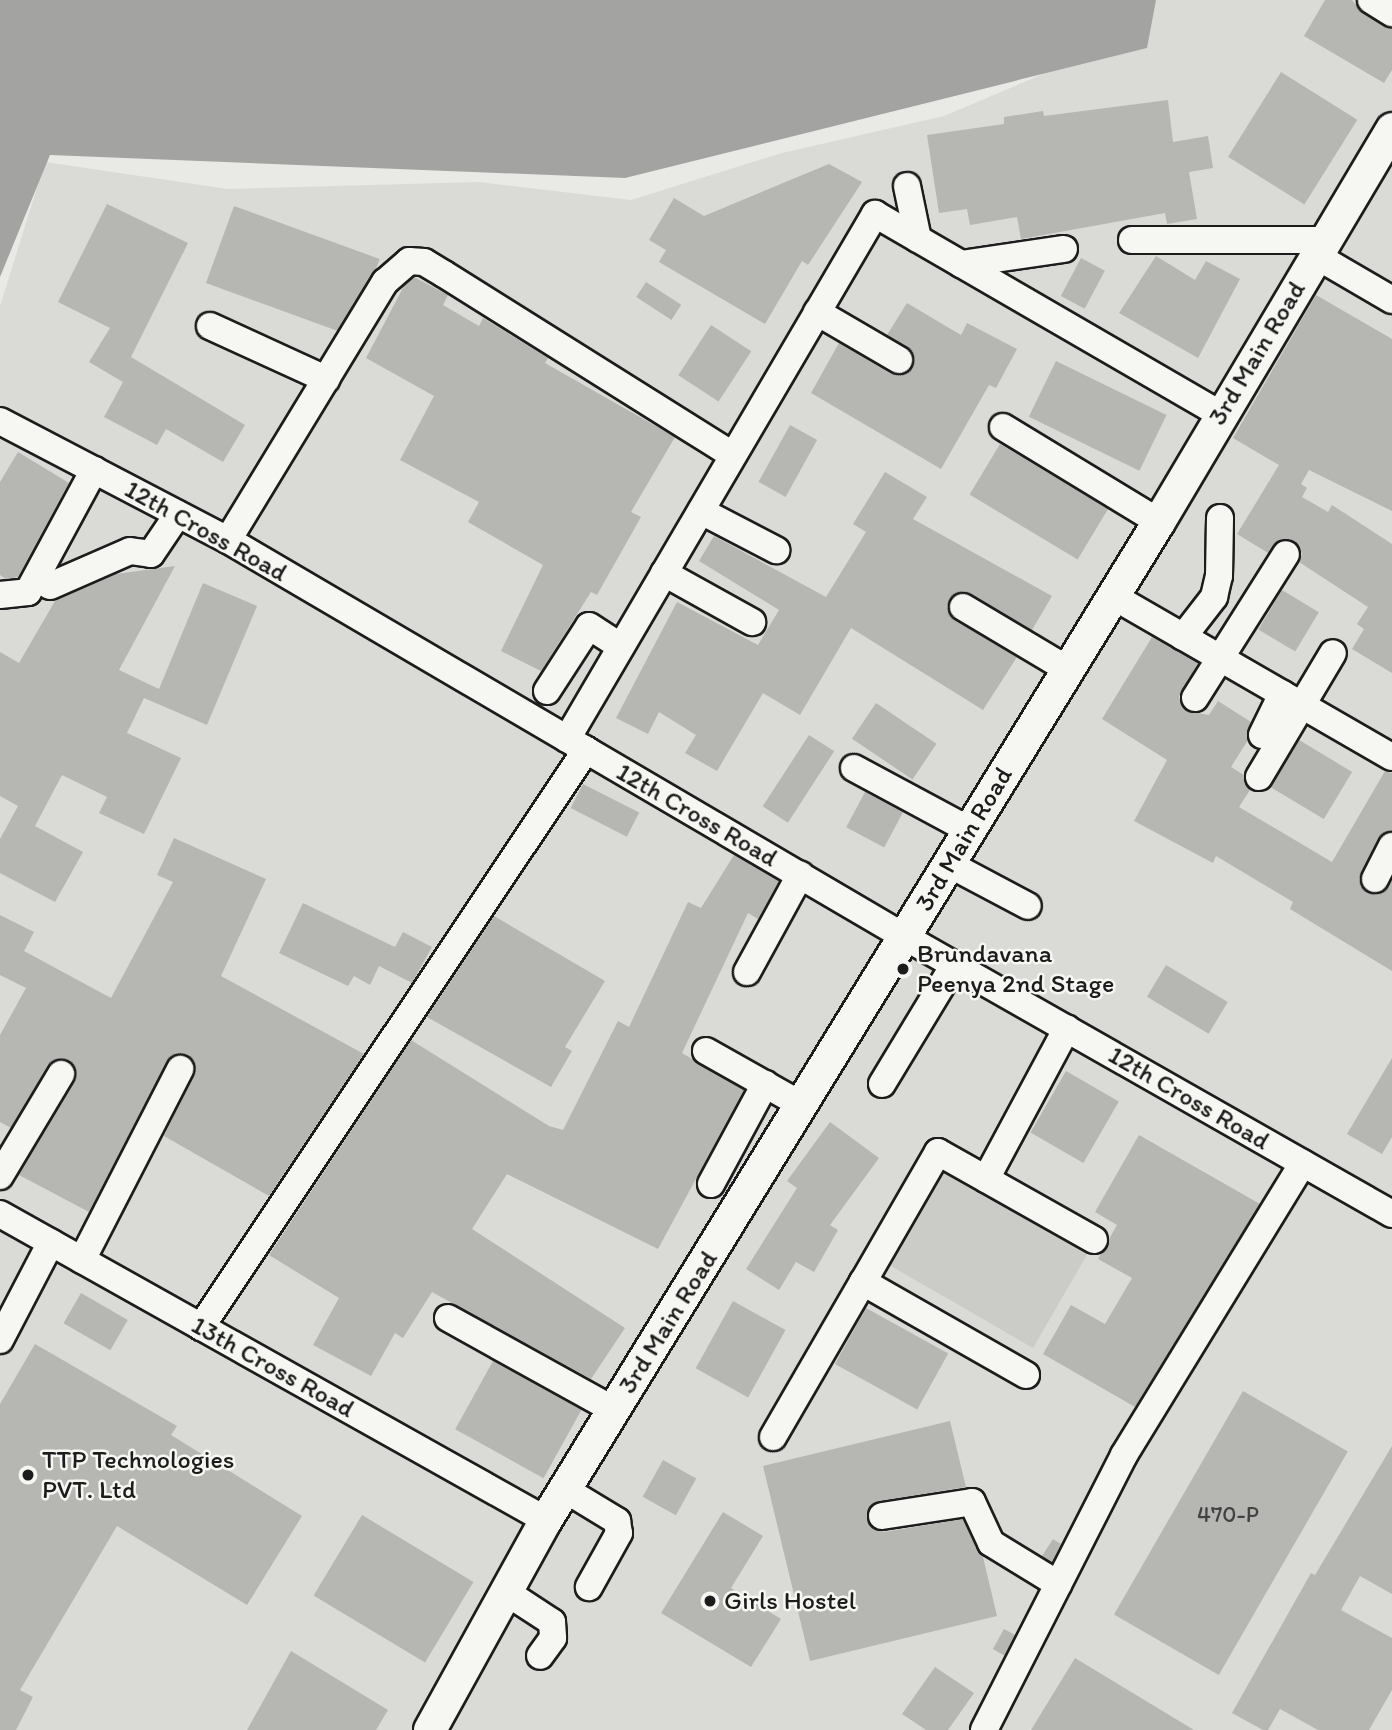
<!DOCTYPE html>
<html>
<head>
<meta charset="utf-8">
<style>
  body { margin:0 }
  #map { position:relative; width:1392px; height:1730px; overflow:hidden; background:#e9e9e5; font-family:Itim,sans-serif }
  div>[style] { position:absolute }
  [style*='--x'] { left:calc(var(--x)*1px); top:calc(var(--y)*1px); width:calc(var(--w)*1px); rotate:calc(var(--a)*1deg) }
  .built>* { inset:0; background:#dadad6 }
  .green>* { inset:0; background:#cbcbc7; transform-origin:0 0 }
  .water>* { inset:0; background:#a3a3a1 }
  .building>* { inset:0; background:#b6b6b3; transform-origin:0 0 }
  .roads { filter:drop-shadow(2px 0 #1c1c1c) drop-shadow(-2px 0 #1c1c1c) drop-shadow(0 2px #1c1c1c) drop-shadow(0 -2px #1c1c1c) }
  .minor>* { height:26px; margin:-13px; padding:0 13px; transform-origin:13px; border-radius:13px; background:#f6f6f2 }
  .major>* { height:32px; margin:-16px; padding:0 16px; transform-origin:16px; border-radius:16px; background:#f6f6f2 }
  .dots>* { width:19px; height:19px; translate:-50% -50%; box-sizing:border-box; border:4px solid #f6f6f2; border-radius:50% }
  span { translate:-50% -50%; white-space:nowrap; text-align:center; line-height:1.15; -webkit-text-stroke:5px #f6f6f2; paint-order:stroke }
  .number-label { font-size:23px; color:#424242 }
  .number-label span { -webkit-text-stroke-width:0 }
  .street-label { font-size:26px; color:#1c1c1c }
  .poi-label { font-size:26px; color:#1c1c1c }
  .left { translate:0 -50%; text-align:left }
</style>
</head>
<body>
<div id="map">
  <div class="built">
    <i style="clip-path:polygon(1149px 0,1392px 0,1392px 1730px,0 1730px,0 306px,45px 162px,228px 189px,479px 182px,631px 200px,782px 153px,944px 116px,1140px 33px)"></i>
  </div>
  <div class="green">
    <i style="left:939px;top:1169px;width:171px;height:108px;rotate:30deg"></i>
  </div>
  <div class="water">
    <i style="clip-path:polygon(0 0,1156px 0,1147px 48px,625px 178px,50px 155px,0 277px)"></i>
  </div>
  <div class="building">
    <i style="clip-path:polygon(1325px 0,1352px 0,1363px 13px,1392px 29px,1392px 70px,1384px 83px,1304px 36px)"></i>
    <i style="left:1281px;top:72px;width:90px;height:100px;rotate:32deg"></i>
    <i style="clip-path:polygon(1168px 100px,1173px 142px,1208px 136px,1213px 168px,1189px 172px,1197px 219px,1167px 224px,1165px 213px,1021px 239px,1017px 217px,970px 225px,967px 209px,939px 213px,927px 135px,1004px 124px,1004px 117px,1043px 111px,1044px 116px)"></i>
    <i style="clip-path:polygon(829px 164px,862px 182px,808px 265px,802px 261px,765px 324px,659px 262px,666px 250px,649px 240px,674px 198px,704px 216px)"></i>
    <i style="clip-path:polygon(107px 204px,188px 243px,131px 357px,245px 425px,223px 462px,166px 429px,157px 445px,104px 417px,123px 382px,89px 362px,110px 328px,58px 302px)"></i>
    <i style="left:234px;top:206px;width:155px;height:82px;rotate:20deg"></i>
    <i style="clip-path:polygon(1156px 256px,1195px 280px,1206px 261px,1240px 279px,1198px 358px,1119px 313px)"></i>
    <i style="left:1081px;top:258px;width:27px;height:43px;rotate:28deg"></i>
    <i style="clip-path:polygon(414px 277px,448px 295px,443px 305px,479px 326px,483px 318px,548px 358px,545px 363px,675px 437px,631px 512px,641px 517px,597px 595px,591px 592px,541px 671px,501px 651px,543px 565px,468px 522px,479px 502px,400px 460px,434px 396px,366px 358px,404px 286px)"></i>
    <i style="left:646px;top:282px;width:42px;height:18px;rotate:33deg"></i>
    <i style="clip-path:polygon(1316px 295px,1392px 339px,1392px 511px,1309px 470px,1301px 484px,1307px 488px,1302px 497px,1328px 512px,1332px 505px,1392px 544px,1392px 673px,1352px 649px,1364px 629px,1357px 624px,1368px 607px,1299px 562px,1302px 554px,1295px 541px,1279px 540px,1268px 553px,1237px 534px,1279px 465px,1233px 438px)"></i>
    <i style="clip-path:polygon(907px 303px,961px 335px,967px 323px,1017px 349px,996px 388px,989px 385px,941px 469px,811px 393px,839px 343px,891px 374px,907px 373px,915px 361px,913px 353px,887px 335px)"></i>
    <i style="left:711px;top:325px;width:48px;height:60px;rotate:33deg"></i>
    <i style="left:1056px;top:361px;width:123px;height:62px;rotate:26deg"></i>
    <i style="left:790px;top:425px;width:31px;height:65px;rotate:29deg"></i>
    <i style="left:1000px;top:444px;width:126px;height:59px;rotate:31deg"></i>
    <i style="clip-path:polygon(18px 452px,69px 483px,18px 577px,6px 579px,0 575px,0 482px)"></i>
    <i style="clip-path:polygon(885px 472px,927px 497px,913px 519px,1052px 596px,1032px 630px,970px 593px,963px 591px,950px 598px,947px 607px,954px 620px,1017px 657px,983px 710px,851px 628px,800px 715px,763px 693px,717px 771px,685px 753px,696px 735px,659px 712px,648px 734px,616px 718px,677px 602px,758px 645px,779px 610px,699px 561px,714px 536px,826px 597px,866px 532px,853px 524px)"></i>
    <i style="clip-path:polygon(175px 566px,119px 670px,159px 689px,203px 583px,257px 606px,207px 725px,144px 698px,127px 733px,181px 758px,144px 834px,99px 813px,107px 797px,62px 775px,35px 826px,83px 852px,55px 902px,0 873px,0 839px,18px 806px,0 796px,0 652px,19px 663px,55px 601px,116px 574px)"></i>
    <i style="left:1282px;top:590px;width:43px;height:46px;rotate:31deg"></i>
    <i style="clip-path:polygon(1152px 637px,1198px 663px,1179px 697px,1186px 711px,1209px 715px,1218px 701px,1251px 722px,1248px 740px,1231px 767px,1244px 775px,1250px 790px,1239px 807px,1332px 862px,1385px 771px,1392px 773px,1392px 830px,1378px 839px,1359px 879px,1362px 888px,1375px 895px,1384px 892px,1392px 880px,1392px 971px,1290px 909px,1293px 902px,1216px 856px,1213px 863px,1134px 821px,1167px 760px,1102px 719px)"></i>
    <i style="left:876px;top:703px;width:73px;height:43px;rotate:34deg"></i>
    <i style="left:809px;top:735px;width:30px;height:85px;rotate:33deg"></i>
    <i style="left:1299px;top:740px;width:62px;height:55px;rotate:31deg"></i>
    <i style="left:583px;top:784px;width:63px;height:27px;rotate:27deg"></i>
    <i style="left:865px;top:792px;width:43px;height:40px;rotate:28deg"></i>
    <i style="clip-path:polygon(174px 838px,266px 879px,221px 976px,364px 1054px,269px 1196px,164px 1136px,196px 1069px,188px 1055px,172px 1055px,89px 1212px,19px 1175px,75px 1081px,77px 1074px,70px 1061px,61px 1058px,48px 1065px,11px 1128px,0 1122px,0 1035px,26px 988px,0 975px,0 915px,34px 932px,24px 951px,111px 998px,173px 882px,157px 875px)"></i>
    <i style="clip-path:polygon(734px 855px,779px 881px,758px 919px,748px 913px,682px 1053px,744px 1090px,658px 1249px,507px 1174px,472px 1229px,625px 1328px,591px 1379px,432px 1292px,403px 1338px,395px 1333px,371px 1376px,313px 1345px,339px 1298px,269px 1255px,411px 1040px,549px 1126px,563px 1130px,618px 1021px,629px 1027px,688px 902px,701px 908px)"></i>
    <i style="clip-path:polygon(303px 903px,395px 947px,403px 932px,432px 947px,412px 983px,379px 966px,370px 985px,354px 976px,348px 986px,279px 953px)"></i>
    <i style="clip-path:polygon(494px 916px,605px 981px,565px 1047px,572px 1051px,551px 1087px,427px 1017px)"></i>
    <i style="left:1166px;top:965px;width:72px;height:37px;rotate:31deg"></i>
    <i style="clip-path:polygon(1392px 1058px,1392px 1137px,1382px 1154px,1347px 1134px)"></i>
    <i style="left:1066px;top:1071px;width:61px;height:71px;rotate:30deg"></i>
    <i style="clip-path:polygon(830px 1122px,879px 1158px,830px 1225px,838px 1230px,814px 1272px,796px 1262px,779px 1290px,746px 1269px,797px 1188px,787px 1181px)"></i>
    <i style="clip-path:polygon(1139px 1135px,1260px 1204px,1135px 1407px,1043px 1354px,1071px 1305px,1105px 1324px,1132px 1278px,1098px 1259px,1117px 1225px,1095px 1212px)"></i>
    <i style="left:81px;top:1293px;width:54px;height:35px;rotate:30deg"></i>
    <i style="left:733px;top:1301px;width:60px;height:77px;rotate:29deg"></i>
    <i style="left:866px;top:1308px;width:94px;height:64px;rotate:29deg"></i>
    <i style="clip-path:polygon(35px 1344px,177px 1426px,171px 1435px,302px 1516px,247px 1605px,117px 1526px,20px 1690px,33px 1697px,16px 1730px,0 1730px,0 1404px)"></i>
    <i style="left:493px;top:1361px;width:101px;height:78px;rotate:29deg"></i>
    <i style="left:1243px;top:1391px;width:121px;height:258px;rotate:30deg"></i>
    <i style="clip-path:polygon(950px 1421px,966px 1487px,879px 1501px,868px 1510px,867px 1519px,870px 1526px,884px 1532px,963px 1519px,983px 1557px,997px 1616px,810px 1661px,763px 1466px)"></i>
    <i style="clip-path:polygon(1392px 1446px,1392px 1594px,1360px 1576px,1341px 1610px,1392px 1638px,1392px 1690px,1369px 1730px,1318px 1730px,1280px 1709px,1268px 1730px,1263px 1730px,1232px 1713px,1311px 1573px,1315px 1575px)"></i>
    <i style="left:663px;top:1460px;width:38px;height:42px;rotate:29deg"></i>
    <i style="clip-path:polygon(723px 1512px,763px 1536px,731px 1588px,781px 1619px,751px 1667px,661px 1613px)"></i>
    <i style="left:362px;top:1515px;width:130px;height:94px;rotate:31deg"></i>
    <i style="clip-path:polygon(1053px 1539px,1061px 1544px,1052px 1562px,1042px 1556px)"></i>
    <i style="left:1004px;top:1629px;width:13px;height:23px;rotate:29deg"></i>
    <i style="clip-path:polygon(291px 1651px,388px 1710px,376px 1730px,247px 1730px)"></i>
    <i style="clip-path:polygon(1075px 1658px,1194px 1730px,1031px 1730px)"></i>
    <i style="clip-path:polygon(935px 1667px,974px 1693px,948px 1730px,926px 1730px,902px 1714px)"></i>
  </div>
  <div class="roads">
    <div class="minor">
      <i style="--x:1371;--y:0;--w:25;--a:32"></i>
      <i style="--x:907;--y:186;--w:54;--a:78.3"></i>
      <i style="--x:1132;--y:240;--w:193;--a:0"></i>
      <i style="--x:1315;--y:255;--w:89;--a:30.3"></i>
      <i style="--x:961;--y:264;--w:104;--a:-8.3"></i>
      <i style="--x:817;--y:312;--w:95;--a:30.3"></i>
      <i style="--x:210;--y:326;--w:128;--a:24.6"></i>
      <i style="--x:0;--y:421;--w:257;--a:27.6"></i>
      <i style="--x:228;--y:540;--w:785;--a:30.39"></i>
      <i style="--x:905;--y:937;--w:560;--a:29.63"></i>
      <i style="--x:1003;--y:427;--w:183;--a:31.3"></i>
      <i style="--x:701;--y:511;--w:85;--a:27.5"></i>
      <i style="--x:228;--y:540;--w:302;--a:-58.7"></i>
      <i style="--x:385;--y:282;--w:32;--a:-41"></i>
      <i style="--x:409;--y:261;--w:15;--a:4"></i>
      <i style="--x:424;--y:262;--w:23;--a:31"></i>
      <i style="--x:444;--y:274;--w:341;--a:32.1"></i>
      <i style="--x:664;--y:573;--w:101;--a:29.1"></i>
      <i style="--x:50;--y:586;--w:87;--a:-23.6"></i>
      <i style="--x:130;--y:551;--w:21;--a:8"></i>
      <i style="--x:151;--y:554;--w:48;--a:-56"></i>
      <i style="--x:0;--y:595;--w:28;--a:-6"></i>
      <i style="--x:28;--y:592;--w:139;--a:-61.6"></i>
      <i style="--x:1111;--y:595;--w:324;--a:30"></i>
      <i style="--x:963;--y:607;--w:121;--a:30.8"></i>
      <i style="--x:1183;--y:637;--w:51;--a:-52.2"></i>
      <i style="--x:1214;--y:597;--w:22;--a:-77"></i>
      <i style="--x:1219;--y:576;--w:58;--a:-89"></i>
      <i style="--x:547;--y:691;--w:77;--a:-57.1"></i>
      <i style="--x:589;--y:626;--w:38;--a:33"></i>
      <i style="--x:1195;--y:698;--w:170;--a:-57.7"></i>
      <i style="--x:1262;--y:735;--w:46;--a:-64"></i>
      <i style="--x:567;--y:739;--w:609;--a:-59.6"></i>
      <i style="--x:875;--y:214;--w:399;--a:30.1"></i>
      <i style="--x:854;--y:768;--w:131;--a:28.3"></i>
      <i style="--x:1259;--y:777;--w:144;--a:-59.2"></i>
      <i style="--x:949;--y:864;--w:89;--a:28"></i>
      <i style="--x:1375;--y:879;--w:37;--a:-63"></i>
      <i style="--x:747;--y:972;--w:111;--a:-61.3"></i>
      <i style="--x:706;--y:1051;--w:110;--a:29.4"></i>
      <i style="--x:882;--y:1084;--w:139;--a:-58.8"></i>
      <i style="--x:0;--y:1176;--w:119;--a:-59.1"></i>
      <i style="--x:986;--y:1179;--w:171;--a:-61.8"></i>
      <i style="--x:711;--y:1184;--w:114;--a:-61.6"></i>
      <i style="--x:0;--y:1214;--w:626;--a:29.27"></i>
      <i style="--x:82;--y:1260;--w:215;--a:-62.8"></i>
      <i style="--x:448;--y:1318;--w:190;--a:29"></i>
      <i style="--x:201;--y:1327;--w:694;--a:-56.29"></i>
      <i style="--x:0;--y:1340;--w:110;--a:-62.5"></i>
      <i style="--x:1026;--y:1375;--w:188;--a:-150.3"></i>
      <i style="--x:863;--y:1282;--w:150;--a:-60"></i>
      <i style="--x:938;--y:1152;--w:179;--a:29.4"></i>
      <i style="--x:773;--y:1437;--w:179;--a:-59.9"></i>
      <i style="--x:566;--y:1490;--w:60;--a:31.3"></i>
      <i style="--x:617;--y:1521;--w:12;--a:81"></i>
      <i style="--x:619;--y:1533;--w:62;--a:119.1"></i>
      <i style="--x:882;--y:1516;--w:91;--a:-8.8"></i>
      <i style="--x:972;--y:1502;--w:45;--a:65.1"></i>
      <i style="--x:991;--y:1543;--w:79;--a:31.5"></i>
      <i style="--x:506;--y:1592;--w:55;--a:33.1"></i>
      <i style="--x:552;--y:1622;--w:16;--a:86"></i>
      <i style="--x:553;--y:1638;--w:22;--a:126"></i>
      <i style="--x:984;--y:1730;--w:309;--a:-63"></i>
      <i style="--x:1124;--y:1455;--w:342;--a:-58.5"></i>
    </div>
    <div class="major">
      <i style="--x:430;--y:1730;--w:240;--a:-61.1"></i>
      <i style="--x:546;--y:1520;--w:1171;--a:-58.44"></i>
      <i style="--x:1159;--y:522;--w:457;--a:-59.3"></i>
    </div>
  </div>
  <div class="dots">
    <i style="left:903px;top:969px;background:#1c1c1c"></i>
    <i style="left:28px;top:1475px;background:#1c1c1c"></i>
    <i style="left:710px;top:1601px;background:#1c1c1c"></i>
  </div>
  <div class="number-label">
    <span style="left:1228px;top:1514px">470-P</span>
  </div>
  <div class="street-label">
    <span style="left:1257px;top:353px;rotate:-59deg">3rd Main Road</span>
    <span style="left:206px;top:531px;rotate:29deg">12th Cross Road</span>
    <span style="left:697px;top:815px;rotate:30deg">12th Cross Road</span>
    <span style="left:964px;top:839px;rotate:-59deg">3rd Main Road</span>
    <span style="left:1189px;top:1098px;rotate:30deg">12th Cross Road</span>
    <span style="left:668px;top:1322px;rotate:-58deg">3rd Main Road</span>
    <span style="left:273px;top:1367px;rotate:29deg">13th Cross Road</span>
  </div>
  <div class="poi-label">
    <span class="left" style="left:917px;top:969px">Brundavana<br>Peenya 2nd Stage</span>
    <span class="left" style="left:42px;top:1475px">TTP Technologies<br>PVT. Ltd</span>
    <span class="left" style="left:724px;top:1601px">Girls Hostel</span>
  </div>
</div>
</body>
</html>
